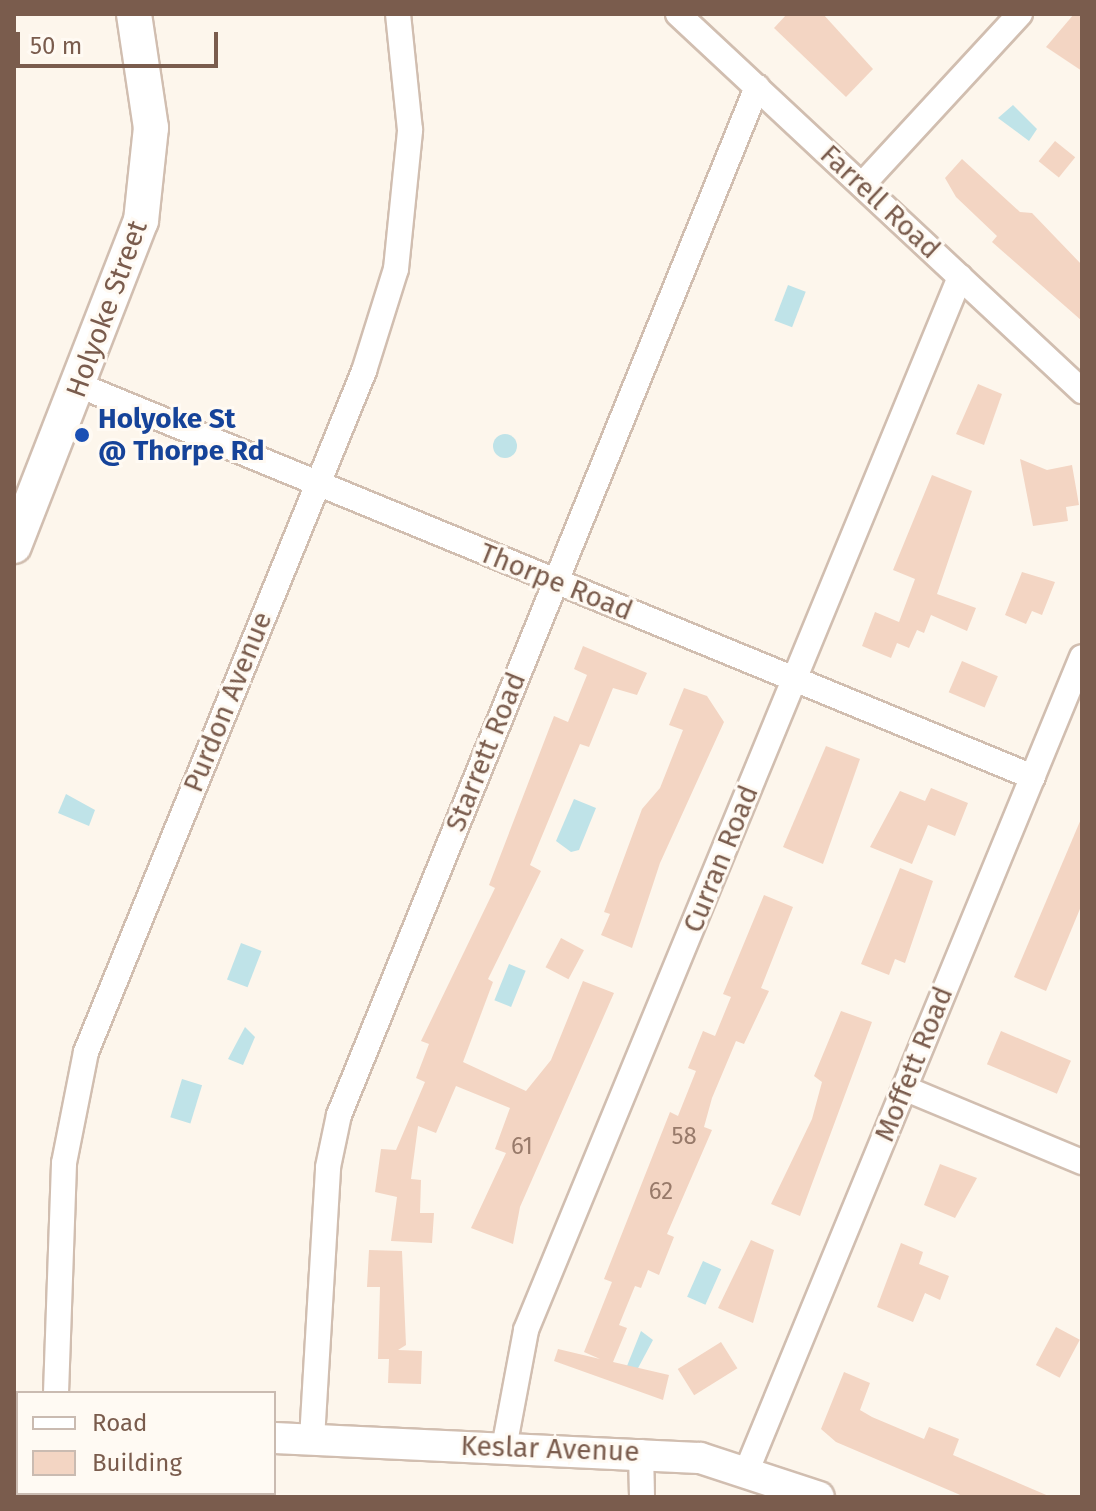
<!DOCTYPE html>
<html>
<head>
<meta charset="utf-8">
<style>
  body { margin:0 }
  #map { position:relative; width:1096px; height:1511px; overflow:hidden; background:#fdf6ec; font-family:"Fira Sans",sans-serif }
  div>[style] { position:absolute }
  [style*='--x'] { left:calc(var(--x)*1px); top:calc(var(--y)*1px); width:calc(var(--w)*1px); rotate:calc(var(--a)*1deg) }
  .water>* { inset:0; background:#bfe3e8; transform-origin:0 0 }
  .round { border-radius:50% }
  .building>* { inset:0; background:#f3d5c3; transform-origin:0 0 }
  .roads { filter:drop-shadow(2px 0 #d1beb0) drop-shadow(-2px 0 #d1beb0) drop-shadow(0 2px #d1beb0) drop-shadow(0 -2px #d1beb0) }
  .minor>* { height:24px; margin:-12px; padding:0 12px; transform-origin:12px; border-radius:12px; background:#fff }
  .tertiary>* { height:30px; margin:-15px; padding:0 15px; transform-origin:15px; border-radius:15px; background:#fff }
  .secondary>* { height:34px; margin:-17px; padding:0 17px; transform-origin:17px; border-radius:17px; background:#fff }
  .dots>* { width:22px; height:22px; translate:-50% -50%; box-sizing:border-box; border:4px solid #fffaf3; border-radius:50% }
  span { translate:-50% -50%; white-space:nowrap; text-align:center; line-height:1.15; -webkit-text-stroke:6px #fffaf3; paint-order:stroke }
  .number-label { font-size:24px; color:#987a6a }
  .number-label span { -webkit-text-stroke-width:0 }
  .street-label { font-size:28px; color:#7a5c4d }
  .transit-label { font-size:28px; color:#164399; font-weight:700 }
  .left { translate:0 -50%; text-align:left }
  .frame { position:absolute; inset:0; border:16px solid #7a5c4d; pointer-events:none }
  .legend { position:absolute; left:16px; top:1391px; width:260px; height:104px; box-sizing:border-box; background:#fffaf3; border:2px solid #cabbb1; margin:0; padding:10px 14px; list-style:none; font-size:24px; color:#7a5c4d }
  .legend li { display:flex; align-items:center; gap:16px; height:40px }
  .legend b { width:40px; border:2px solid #cabbb1 }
  .scale { position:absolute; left:16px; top:32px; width:202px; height:36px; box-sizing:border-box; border:4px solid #7a5c4d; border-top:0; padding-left:10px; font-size:24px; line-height:28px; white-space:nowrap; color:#7a5c4d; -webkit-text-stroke:6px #fffaf3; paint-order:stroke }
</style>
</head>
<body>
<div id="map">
  <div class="water">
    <i style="clip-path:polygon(1013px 105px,1037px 129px,1029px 141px,998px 118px)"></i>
    <i style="left:788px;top:285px;width:19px;height:38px;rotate:21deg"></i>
    <i class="round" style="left:493px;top:434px;width:24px;height:24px"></i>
    <i style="clip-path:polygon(66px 794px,95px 810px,89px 826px,58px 813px)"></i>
    <i style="clip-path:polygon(574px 799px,596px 808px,579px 850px,571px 852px,556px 841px)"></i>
    <i style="left:241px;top:943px;width:22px;height:39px;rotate:21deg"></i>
    <i style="left:509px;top:964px;width:18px;height:39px;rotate:22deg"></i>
    <i style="clip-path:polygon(245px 1027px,255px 1037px,243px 1065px,228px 1059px)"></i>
    <i style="left:182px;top:1079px;width:21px;height:40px;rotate:17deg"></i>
    <i style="left:703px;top:1261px;width:20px;height:39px;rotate:24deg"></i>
    <i style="clip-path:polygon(641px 1331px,653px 1340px,637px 1370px,627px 1366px)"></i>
  </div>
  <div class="building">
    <i style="clip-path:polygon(787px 14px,823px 14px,873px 69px,846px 97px,774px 28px)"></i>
    <i style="clip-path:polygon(1074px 14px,1082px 14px,1082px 71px,1046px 47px)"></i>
    <i style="left:1055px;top:141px;width:26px;height:26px;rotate:39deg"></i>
    <i style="clip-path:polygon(962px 159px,1020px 212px,1032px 213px,1082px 265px,1082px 321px,992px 242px,997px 236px,956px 197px,945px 178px)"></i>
    <i style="clip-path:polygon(978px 384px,1002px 394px,984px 445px,956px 434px)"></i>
    <i style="clip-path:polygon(1020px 459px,1047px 470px,1072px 465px,1079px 505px,1066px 507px,1068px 521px,1033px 526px)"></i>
    <i style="clip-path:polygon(932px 475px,972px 491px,937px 594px,976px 608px,967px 631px,931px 615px,924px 633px,917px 630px,909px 648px,897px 643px,891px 658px,862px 646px,875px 612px,899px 622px,915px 579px,893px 570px)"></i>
    <i style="clip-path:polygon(1022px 572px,1055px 582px,1042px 615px,1032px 611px,1026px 624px,1005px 615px)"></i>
    <i style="clip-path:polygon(583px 646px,647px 673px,637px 695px,613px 688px,589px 747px,580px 744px,530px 865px,541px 871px,488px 979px,493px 982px,463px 1062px,526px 1091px,551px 1060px,583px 981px,614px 993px,520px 1207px,513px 1244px,471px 1228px,506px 1153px,495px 1149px,510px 1108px,456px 1086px,436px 1133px,418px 1126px,411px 1179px,421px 1180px,420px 1213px,434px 1213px,432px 1243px,391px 1241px,397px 1197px,375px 1192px,381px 1149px,396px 1150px,425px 1082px,416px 1078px,429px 1044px,421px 1041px,495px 888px,489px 885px,554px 716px,568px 722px,587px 675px,574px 669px)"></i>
    <i style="left:962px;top:661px;width:39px;height:34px;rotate:23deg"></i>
    <i style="clip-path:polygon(684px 688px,707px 696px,724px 722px,660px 863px,632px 948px,601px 935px,610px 914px,604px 912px,642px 809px,660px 788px,683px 730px,669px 725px)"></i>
    <i style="clip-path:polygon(826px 746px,860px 759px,823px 864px,783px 847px)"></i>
    <i style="clip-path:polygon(931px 788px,968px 803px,955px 836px,928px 825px,912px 864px,870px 847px,900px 791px,925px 801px)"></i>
    <i style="clip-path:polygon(1081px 819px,1082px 904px,1046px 991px,1014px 977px)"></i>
    <i style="clip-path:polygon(900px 868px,933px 881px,905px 963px,895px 959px,889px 975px,861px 964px)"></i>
    <i style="clip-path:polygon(764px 895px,793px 907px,761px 988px,769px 991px,744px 1044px,736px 1041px,712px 1098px,704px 1127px,712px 1130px,667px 1234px,674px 1237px,659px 1275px,648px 1270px,641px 1288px,635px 1286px,619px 1325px,627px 1328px,613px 1362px,669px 1375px,663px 1400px,554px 1361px,558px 1349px,600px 1359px,584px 1352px,612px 1282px,604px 1279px,670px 1112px,678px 1116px,696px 1071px,688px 1068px,703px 1031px,715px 1036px,731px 997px,723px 994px)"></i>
    <i style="left:561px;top:938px;width:26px;height:33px;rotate:28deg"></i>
    <i style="clip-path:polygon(841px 1011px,872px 1022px,800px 1216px,771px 1204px,812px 1119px,822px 1082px,814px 1076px)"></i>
    <i style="left:1001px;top:1031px;width:76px;height:36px;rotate:23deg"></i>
    <i style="clip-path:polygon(940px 1164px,977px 1178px,955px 1218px,924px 1205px)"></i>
    <i style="clip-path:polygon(751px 1240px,774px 1250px,753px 1323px,718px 1308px)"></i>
    <i style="clip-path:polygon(901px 1243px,923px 1252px,919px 1264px,949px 1276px,940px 1300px,925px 1293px,913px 1322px,877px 1307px)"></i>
    <i style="clip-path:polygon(369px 1250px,402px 1251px,406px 1345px,398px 1350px,422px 1351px,421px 1384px,388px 1383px,389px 1359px,378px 1359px,380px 1287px,367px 1287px)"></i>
    <i style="left:1056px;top:1327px;width:27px;height:43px;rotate:28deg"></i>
    <i style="left:721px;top:1342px;width:31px;height:51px;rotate:58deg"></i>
    <i style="clip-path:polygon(844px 1372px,870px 1383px,860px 1410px,872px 1417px,924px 1439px,929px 1427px,959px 1439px,953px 1455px,1051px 1497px,965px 1497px,836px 1442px,821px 1429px)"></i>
  </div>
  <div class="roads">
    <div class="minor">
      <i style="--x:678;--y:14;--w:553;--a:43.02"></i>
      <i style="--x:862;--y:185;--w:233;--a:-47.3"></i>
      <i style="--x:81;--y:386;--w:1029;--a:22.33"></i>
      <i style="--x:904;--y:1088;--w:193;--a:22.6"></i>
      <i style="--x:56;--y:1393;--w:230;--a:-88"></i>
      <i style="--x:64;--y:1163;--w:113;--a:-78.8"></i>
      <i style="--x:86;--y:1052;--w:736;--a:-67.79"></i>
      <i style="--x:364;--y:371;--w:107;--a:-72.6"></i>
      <i style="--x:396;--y:269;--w:140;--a:-84.2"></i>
      <i style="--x:410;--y:130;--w:117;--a:-95.9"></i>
      <i style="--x:312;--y:1439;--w:272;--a:-86.6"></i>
      <i style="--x:328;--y:1167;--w:53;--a:-78.1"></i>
      <i style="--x:339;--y:1115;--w:1110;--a:-67.87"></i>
      <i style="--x:504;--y:1448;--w:120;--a:-79.4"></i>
      <i style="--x:526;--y:1330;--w:1139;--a:-67.6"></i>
      <i style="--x:641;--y:1452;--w:45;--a:88.7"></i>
      <i style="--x:747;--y:1470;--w:879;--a:-67.61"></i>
    </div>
    <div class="tertiary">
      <i style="--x:14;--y:1425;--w:4;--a:0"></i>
      <i style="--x:274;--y:1438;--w:426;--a:2.7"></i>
      <i style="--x:700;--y:1458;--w:125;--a:18.1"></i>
    </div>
    <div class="secondary">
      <i style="--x:14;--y:546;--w:349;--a:-68.7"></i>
      <i style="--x:141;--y:221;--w:94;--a:-83.9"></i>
      <i style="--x:151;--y:128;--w:115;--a:-98.5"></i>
    </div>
  </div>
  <div class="dots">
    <i style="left:82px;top:435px;background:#1a4fb4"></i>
  </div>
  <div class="number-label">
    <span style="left:684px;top:1137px">58</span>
    <span style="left:522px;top:1147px">61</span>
    <span style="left:661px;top:1192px">62</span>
  </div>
  <div class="street-label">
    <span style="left:880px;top:202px;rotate:43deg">Farrell Road</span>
    <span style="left:107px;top:309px;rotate:-70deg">Holyoke Street</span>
    <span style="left:556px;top:582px;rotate:22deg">Thorpe Road</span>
    <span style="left:228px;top:702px;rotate:-68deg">Purdon Avenue</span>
    <span style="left:486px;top:752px;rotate:-68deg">Starrett Road</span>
    <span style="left:721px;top:859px;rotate:-68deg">Curran Road</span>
    <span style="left:914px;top:1064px;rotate:-68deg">Moffett Road</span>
    <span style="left:550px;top:1449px;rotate:2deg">Keslar Avenue</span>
  </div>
  <div class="transit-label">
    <span class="left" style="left:98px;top:435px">Holyoke St<br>@ Thorpe Rd</span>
  </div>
  <div class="frame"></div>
  <ul class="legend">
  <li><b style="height:10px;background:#fff"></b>Road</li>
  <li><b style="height:22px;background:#f3d5c3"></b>Building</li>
  </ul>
  <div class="scale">50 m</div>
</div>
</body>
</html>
